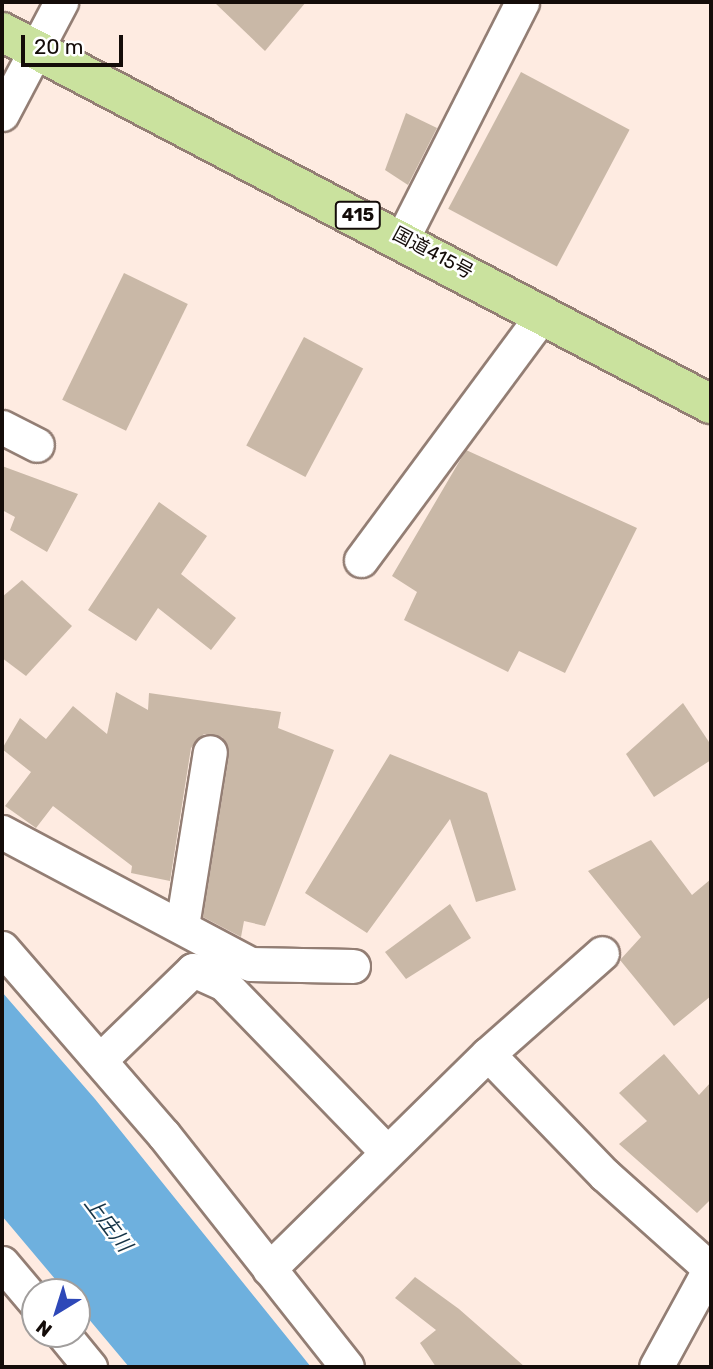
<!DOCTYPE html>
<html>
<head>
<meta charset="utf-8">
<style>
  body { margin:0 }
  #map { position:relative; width:713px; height:1369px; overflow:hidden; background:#feebe1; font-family:Rubik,"Noto Sans JP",sans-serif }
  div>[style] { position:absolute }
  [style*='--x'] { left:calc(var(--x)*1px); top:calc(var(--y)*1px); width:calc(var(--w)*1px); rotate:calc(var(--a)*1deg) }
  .water>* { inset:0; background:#6eb0de }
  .building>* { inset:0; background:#c9b8a7; transform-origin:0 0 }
  .roads { filter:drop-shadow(2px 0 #937e74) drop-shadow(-2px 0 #937e74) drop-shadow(0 2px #937e74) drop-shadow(0 -2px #937e74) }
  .minor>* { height:33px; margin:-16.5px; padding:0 16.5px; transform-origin:16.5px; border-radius:16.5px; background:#fff }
  .trunk>* { height:38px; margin:-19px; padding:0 19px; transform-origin:19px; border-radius:19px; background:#cae29e }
  span { translate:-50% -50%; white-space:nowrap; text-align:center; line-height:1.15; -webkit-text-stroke:5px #fff; paint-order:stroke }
  .shield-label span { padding:2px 5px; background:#fff; border:2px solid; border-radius:5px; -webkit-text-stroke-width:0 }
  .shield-label { font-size:18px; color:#140c09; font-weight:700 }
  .street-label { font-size:19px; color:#140c09 }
  .water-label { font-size:21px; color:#163447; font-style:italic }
  .frame { position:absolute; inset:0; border:4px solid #140c09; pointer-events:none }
  .north { position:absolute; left:21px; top:1278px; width:70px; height:70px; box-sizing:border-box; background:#fff; border:2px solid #a19e9d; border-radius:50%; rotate:218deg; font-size:19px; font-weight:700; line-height:28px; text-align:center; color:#140c09 }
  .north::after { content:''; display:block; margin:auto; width:24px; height:32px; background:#2e48b8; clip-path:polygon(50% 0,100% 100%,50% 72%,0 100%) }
  .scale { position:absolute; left:21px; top:35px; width:102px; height:32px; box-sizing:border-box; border:4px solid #140c09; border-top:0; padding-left:9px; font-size:21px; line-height:24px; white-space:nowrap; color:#140c09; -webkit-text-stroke:5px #fff; paint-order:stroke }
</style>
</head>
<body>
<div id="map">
  <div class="water">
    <i style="clip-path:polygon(2px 992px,95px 1099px,311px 1367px,129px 1367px,77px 1305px,77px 1292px,66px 1292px,2px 1216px)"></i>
  </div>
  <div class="building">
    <i style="clip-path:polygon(214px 2px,306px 2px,265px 51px)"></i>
    <i style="left:521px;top:72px;width:123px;height:155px;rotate:28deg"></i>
    <i style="clip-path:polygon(406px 113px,437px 128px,408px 185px,385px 170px)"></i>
    <i style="left:124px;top:273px;width:71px;height:141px;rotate:26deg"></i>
    <i style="left:304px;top:337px;width:67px;height:123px;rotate:28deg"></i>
    <i style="clip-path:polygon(466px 450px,637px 528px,565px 673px,519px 651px,508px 672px,404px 620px,417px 592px,392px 576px)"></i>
    <i style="clip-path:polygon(2px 466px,78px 494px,47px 552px,10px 530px,15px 517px,2px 510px)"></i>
    <i style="clip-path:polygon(159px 502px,207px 536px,181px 574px,236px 618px,211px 650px,158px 608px,136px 641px,88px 610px)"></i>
    <i style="clip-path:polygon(22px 580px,72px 626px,26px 676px,2px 658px,2px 597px)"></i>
    <i style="clip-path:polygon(116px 692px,148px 710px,149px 693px,281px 712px,278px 728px,334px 750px,265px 926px,244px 921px,241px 937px,203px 917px,229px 755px,222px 737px,204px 734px,191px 748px,170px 881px,131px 873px,132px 866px,53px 806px,36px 828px,5px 806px,31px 772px,2px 749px,20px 718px,46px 739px,73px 706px,107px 734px)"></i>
    <i style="clip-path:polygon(683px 703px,711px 745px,711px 760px,654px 797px,626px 754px)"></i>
    <i style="clip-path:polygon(390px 754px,487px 793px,516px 890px,476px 902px,450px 819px,367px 933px,305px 893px)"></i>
    <i style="clip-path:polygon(651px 840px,692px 895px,711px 879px,711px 996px,674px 1026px,620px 960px,641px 937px,588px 871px)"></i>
    <i style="clip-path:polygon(450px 904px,471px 938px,406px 979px,385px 952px)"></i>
    <i style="clip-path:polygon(664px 1054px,699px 1095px,711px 1082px,711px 1199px,697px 1213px,619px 1144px,647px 1121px,619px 1093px)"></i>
    <i style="clip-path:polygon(415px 1277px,459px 1309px,525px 1367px,436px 1367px,420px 1343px,436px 1330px,395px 1298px)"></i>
  </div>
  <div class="roads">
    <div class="minor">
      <i style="--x:2;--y:114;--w:127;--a:-62.2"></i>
      <i style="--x:403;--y:237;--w:263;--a:-63.1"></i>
      <i style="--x:2;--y:427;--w:39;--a:27"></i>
      <i style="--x:361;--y:560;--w:307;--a:-53.5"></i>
      <i style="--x:2;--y:832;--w:281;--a:28"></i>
      <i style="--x:250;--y:964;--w:103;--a:1.1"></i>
      <i style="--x:182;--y:926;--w:176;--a:-80.9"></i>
      <i style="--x:2;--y:948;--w:247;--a:49.1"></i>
      <i style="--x:164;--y:1135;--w:295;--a:51.7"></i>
      <i style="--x:488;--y:1054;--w:168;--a:46"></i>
      <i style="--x:605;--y:1175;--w:141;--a:41.8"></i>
      <i style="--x:100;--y:1060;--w:129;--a:-44.1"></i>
      <i style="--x:193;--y:970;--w:34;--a:24"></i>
      <i style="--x:224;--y:984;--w:234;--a:45.9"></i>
      <i style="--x:2;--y:1263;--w:51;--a:49.8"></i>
      <i style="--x:269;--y:1269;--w:307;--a:-44.5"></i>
      <i style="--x:488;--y:1054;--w:152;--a:-41.5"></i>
      <i style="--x:63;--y:1334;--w:43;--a:50.7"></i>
      <i style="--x:656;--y:1367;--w:115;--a:-61.4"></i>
    </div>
    <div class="trunk">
      <i style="--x:2;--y:32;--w:801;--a:27.69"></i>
    </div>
  </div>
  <div class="shield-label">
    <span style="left:358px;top:215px">415</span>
  </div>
  <div class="street-label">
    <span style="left:433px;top:253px;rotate:28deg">国道415号</span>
  </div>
  <div class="water-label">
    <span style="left:108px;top:1224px;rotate:53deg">上庄川</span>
  </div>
  <div class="frame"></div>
  <div class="north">N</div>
  <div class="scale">20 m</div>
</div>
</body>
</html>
